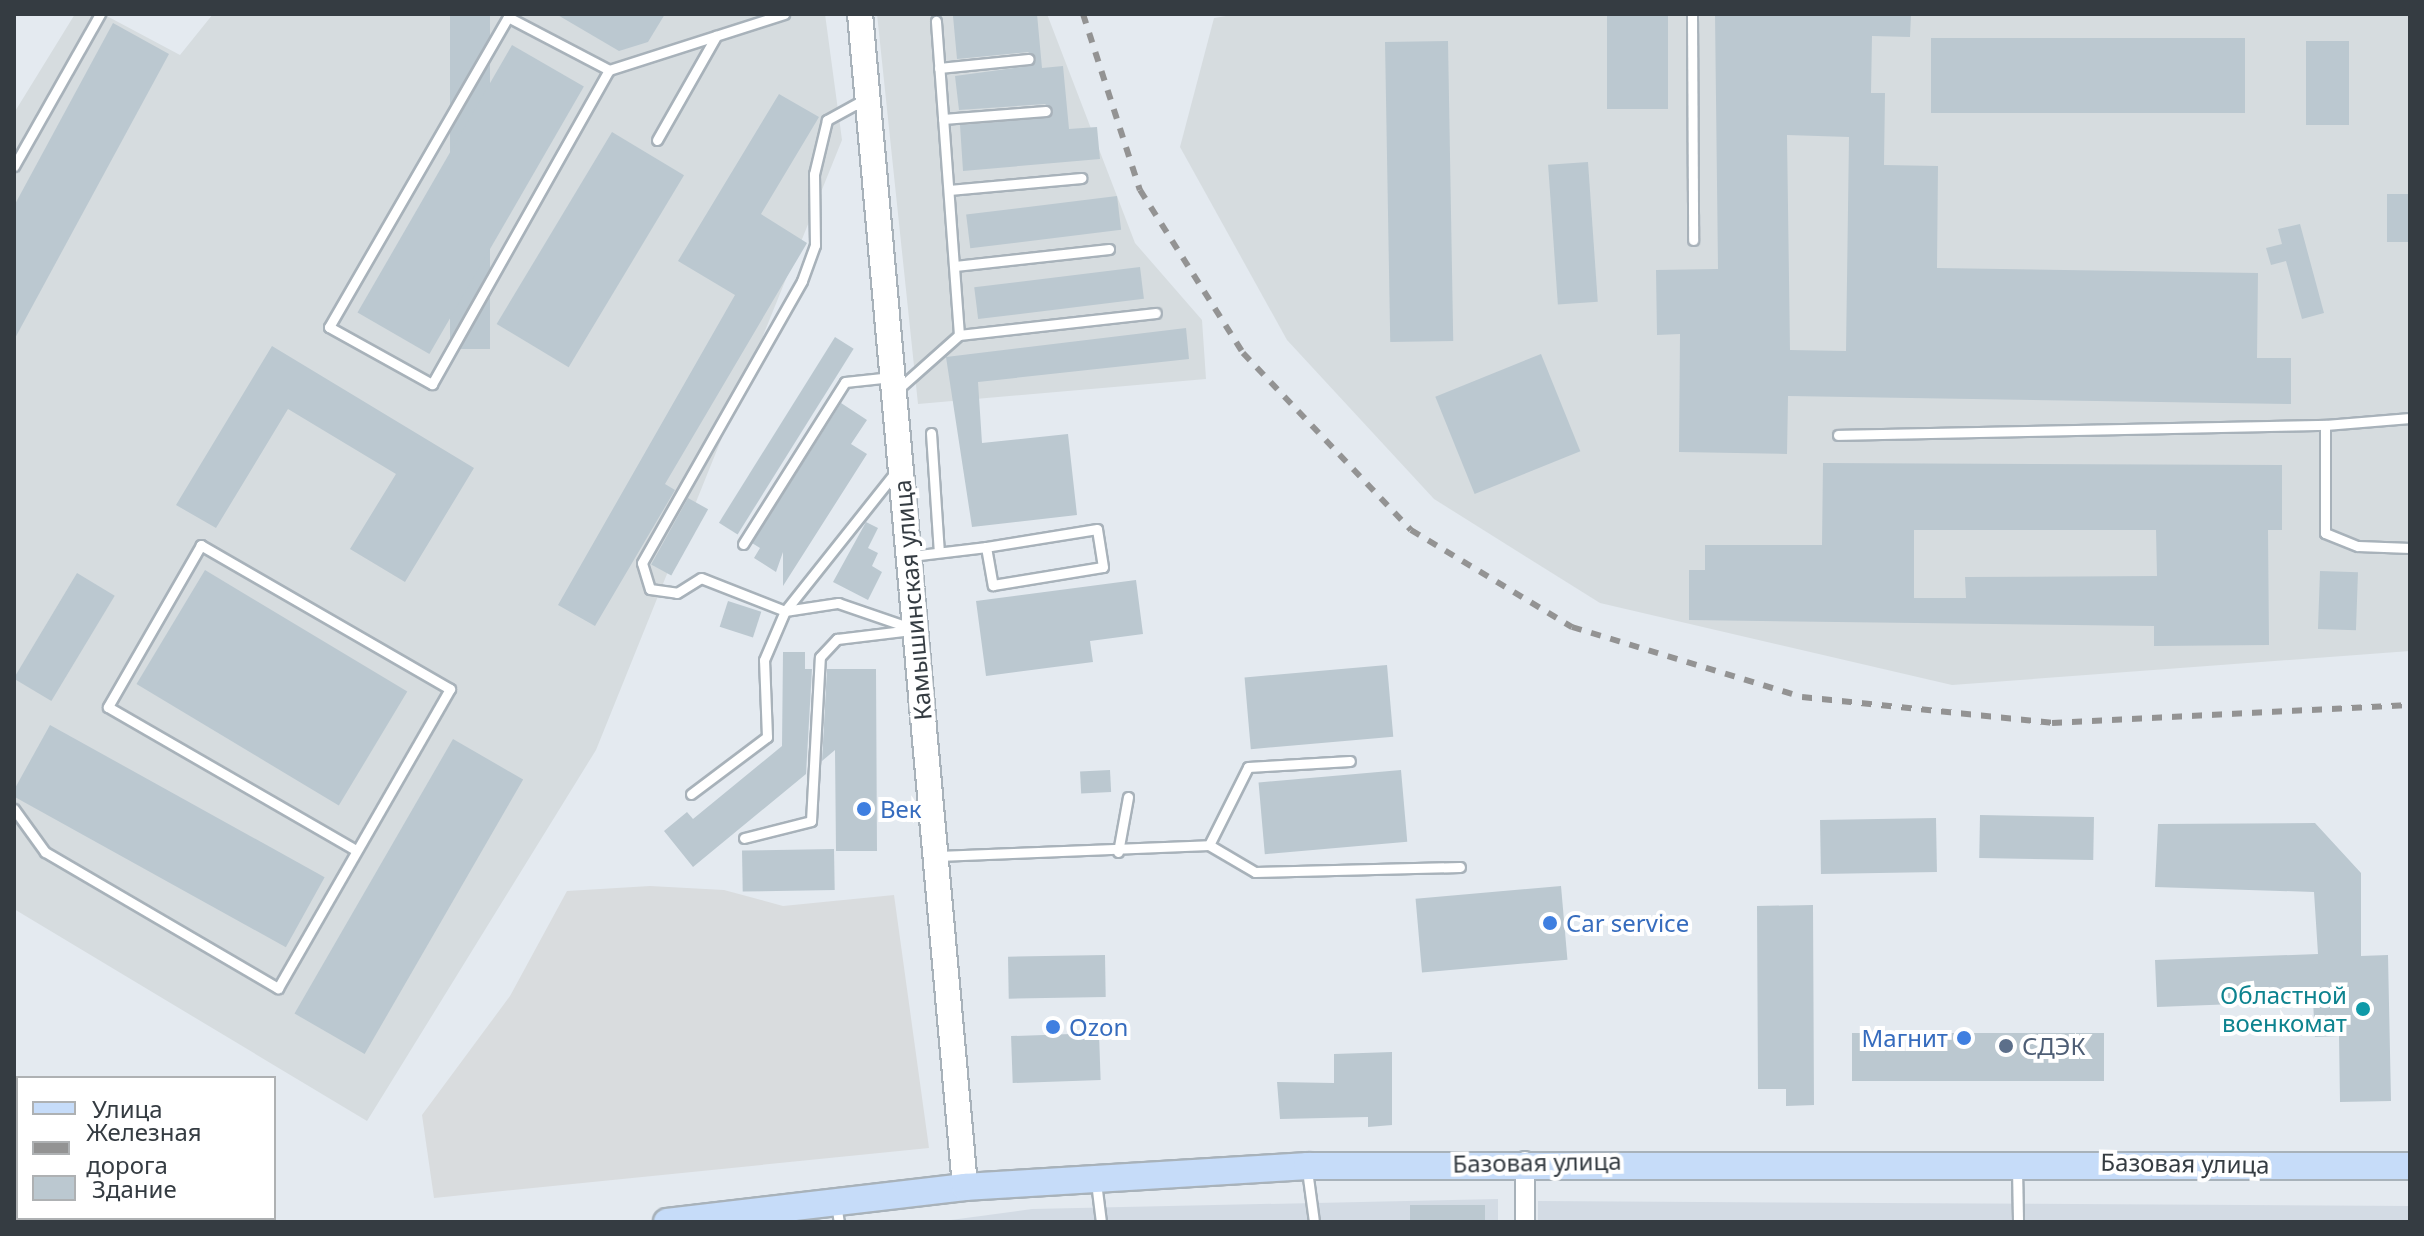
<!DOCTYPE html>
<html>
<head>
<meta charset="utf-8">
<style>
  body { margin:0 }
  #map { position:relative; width:2424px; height:1236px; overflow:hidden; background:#e4eaf0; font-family:"Noto Sans",sans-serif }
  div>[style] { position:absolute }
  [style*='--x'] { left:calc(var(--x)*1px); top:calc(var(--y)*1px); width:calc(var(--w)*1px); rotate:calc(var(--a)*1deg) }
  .residential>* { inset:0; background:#d3dbe4 }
  .industrial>* { inset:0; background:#d6dcdf }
  .parking>* { inset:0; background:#d9dcde }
  .building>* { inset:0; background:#bbc8d0; transform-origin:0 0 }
  .roads { filter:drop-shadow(2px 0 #a8b2ba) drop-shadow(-2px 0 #a8b2ba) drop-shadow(0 2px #a8b2ba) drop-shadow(0 -2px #a8b2ba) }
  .service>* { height:9px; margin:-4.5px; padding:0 4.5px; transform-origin:4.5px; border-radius:4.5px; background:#fff }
  .minor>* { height:18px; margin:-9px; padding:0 9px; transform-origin:9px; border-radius:9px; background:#fff }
  .tertiary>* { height:24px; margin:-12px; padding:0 12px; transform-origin:12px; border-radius:12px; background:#fff }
  .secondary>* { height:26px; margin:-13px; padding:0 13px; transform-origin:13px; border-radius:13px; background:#c6dcf9 }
  .rail>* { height:6px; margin-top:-3px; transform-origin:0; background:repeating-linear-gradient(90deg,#939393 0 10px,transparent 0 20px) }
  .dots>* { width:22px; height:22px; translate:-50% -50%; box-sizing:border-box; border:4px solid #fff; border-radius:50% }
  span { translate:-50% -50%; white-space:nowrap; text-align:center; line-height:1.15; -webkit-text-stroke:8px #fff; paint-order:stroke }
  .street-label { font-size:24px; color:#353c42 }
  .shop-label { font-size:24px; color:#366cbe }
  .left { translate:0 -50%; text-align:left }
  .right { translate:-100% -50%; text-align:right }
  .culture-label { font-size:24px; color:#0d838f }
  .service-label { font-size:24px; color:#4e5e75 }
  .frame { position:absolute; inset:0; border:16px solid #353c42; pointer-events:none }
  .legend { position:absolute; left:16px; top:1076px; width:260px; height:144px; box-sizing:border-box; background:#fff; border:2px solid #aeb1b3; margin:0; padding:10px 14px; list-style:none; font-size:24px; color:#353c42 }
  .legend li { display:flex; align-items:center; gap:16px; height:40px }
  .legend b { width:40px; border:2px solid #aeb1b3 }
</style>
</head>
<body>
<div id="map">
  <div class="residential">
    <i style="clip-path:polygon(1498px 1199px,1498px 1222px,936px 1222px,1032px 1209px)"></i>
    <i style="clip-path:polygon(1538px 1201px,2410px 1206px,2410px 1222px,1538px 1222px)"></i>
  </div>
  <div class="industrial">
    <i style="clip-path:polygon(75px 14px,103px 14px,180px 55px,213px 14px,825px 14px,842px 140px,596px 750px,367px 1121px,14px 909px,14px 113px)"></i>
    <i style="clip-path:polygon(877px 14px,1047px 14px,1135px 243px,1202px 320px,1206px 379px,918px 404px)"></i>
    <i style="clip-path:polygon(1238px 14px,2410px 14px,2410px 651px,1952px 685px,1600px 603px,1434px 499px,1287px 340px,1180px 147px,1214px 18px)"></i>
  </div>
  <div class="parking">
    <i style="clip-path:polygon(650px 886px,724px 890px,783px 906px,894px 895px,929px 1148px,434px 1198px,422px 1115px,510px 996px,567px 891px)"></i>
  </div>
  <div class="building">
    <i style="left:450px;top:14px;width:40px;height:335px"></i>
    <i style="clip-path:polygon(556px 14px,665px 14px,648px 42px,619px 51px)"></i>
    <i style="clip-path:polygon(1037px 14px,1042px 68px,1063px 66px,1069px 129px,1097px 127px,1100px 159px,963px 171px,960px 125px,1047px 118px,1053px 111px,1045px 104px,959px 110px,955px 76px,1030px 66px,1036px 59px,1028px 52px,957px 59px,953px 16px)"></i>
    <i style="left:1607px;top:14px;width:61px;height:95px"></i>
    <i style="clip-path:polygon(evenodd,1715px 14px,1911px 14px,1910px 37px,1872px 36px,1871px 93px,1885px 93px,1884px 165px,1938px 166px,1937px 268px,2258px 273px,2257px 358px,2291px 358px,2291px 404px,1788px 396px,1787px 454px,1679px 452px,1680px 334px,1657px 335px,1656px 270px,1718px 269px,1715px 14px,1787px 135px,1849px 137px,1846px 351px,1790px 350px,1787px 135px)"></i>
    <i style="clip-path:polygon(113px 23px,169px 54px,14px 340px,14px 206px)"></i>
    <i style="left:1931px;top:38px;width:314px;height:75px"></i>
    <i style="left:1448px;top:41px;width:300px;height:63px;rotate:89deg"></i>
    <i style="left:2306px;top:41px;width:43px;height:84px"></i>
    <i style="left:512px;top:45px;width:83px;height:309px;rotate:30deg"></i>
    <i style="clip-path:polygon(779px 94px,819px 117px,761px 214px,807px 243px,665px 484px,675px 490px,595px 626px,558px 605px,735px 295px,678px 261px)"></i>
    <i style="left:612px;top:132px;width:84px;height:224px;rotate:31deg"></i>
    <i style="left:1588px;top:162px;width:140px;height:40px;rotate:86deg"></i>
    <i style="left:2410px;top:194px;width:48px;height:23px;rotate:90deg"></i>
    <i style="left:1117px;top:196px;width:34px;height:152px;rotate:83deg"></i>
    <i style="clip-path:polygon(2300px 224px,2324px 313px,2302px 319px,2286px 261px,2271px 265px,2266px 248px,2282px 244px,2278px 229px)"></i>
    <i style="left:1140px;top:267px;width:32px;height:167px;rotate:83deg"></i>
    <i style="clip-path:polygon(1186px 328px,1189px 359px,978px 382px,982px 443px,1068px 434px,1077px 515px,972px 527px,946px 357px)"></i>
    <i style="left:835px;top:337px;width:22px;height:219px;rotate:32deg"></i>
    <i style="clip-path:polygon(272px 346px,474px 468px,405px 582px,350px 549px,396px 474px,288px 409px,216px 528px,176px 505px)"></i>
    <i style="left:1541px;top:354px;width:105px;height:114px;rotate:68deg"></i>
    <i style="clip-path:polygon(841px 403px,867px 420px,851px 444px,867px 454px,783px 586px,783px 552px,776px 572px,754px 558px,760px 548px,752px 543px)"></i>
    <i style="clip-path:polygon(evenodd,1823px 463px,2282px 465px,2282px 530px,2268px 530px,2269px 645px,2154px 646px,2154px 626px,1689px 620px,1689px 570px,1705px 570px,1705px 545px,1822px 545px,1823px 463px,1914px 530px,2156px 530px,2157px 576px,1965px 577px,1966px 598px,1914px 598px,1914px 530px)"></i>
    <i style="left:688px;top:498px;width:23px;height:76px;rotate:29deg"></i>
    <i style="clip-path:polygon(866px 522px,878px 528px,868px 548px,878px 553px,872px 566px,882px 572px,868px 600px,833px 582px)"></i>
    <i style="left:205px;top:570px;width:236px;height:133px;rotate:31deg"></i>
    <i style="left:2320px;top:571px;width:38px;height:58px;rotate:2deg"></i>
    <i style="left:77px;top:573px;width:44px;height:123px;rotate:31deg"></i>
    <i style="clip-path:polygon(1136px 580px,1143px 634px,1090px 641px,1093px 662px,986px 676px,976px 601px)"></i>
    <i style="left:728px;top:601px;width:35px;height:27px;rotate:18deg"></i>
    <i style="clip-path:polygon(783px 652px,805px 652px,805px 669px,812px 669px,806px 774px,693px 867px,664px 831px,687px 812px,693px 819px,782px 746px)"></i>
    <i style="left:1387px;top:665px;width:72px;height:143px;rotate:85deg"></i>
    <i style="clip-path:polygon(827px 669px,876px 669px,877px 851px,836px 851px,835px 750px,822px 761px)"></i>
    <i style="left:50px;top:725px;width:314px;height:80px;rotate:29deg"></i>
    <i style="left:453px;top:739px;width:81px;height:317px;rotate:30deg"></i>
    <i style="left:1110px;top:770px;width:22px;height:30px;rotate:87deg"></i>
    <i style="left:1401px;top:770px;width:72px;height:143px;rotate:85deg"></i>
    <i style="left:1980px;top:815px;width:114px;height:43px;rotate:1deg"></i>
    <i style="left:1936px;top:818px;width:54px;height:116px;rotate:89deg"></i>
    <i style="clip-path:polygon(2315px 823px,2361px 873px,2361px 956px,2388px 955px,2391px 1101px,2340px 1102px,2339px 1036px,2315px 1037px,2313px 1001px,2157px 1007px,2155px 960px,2318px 954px,2314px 892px,2155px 887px,2158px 824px)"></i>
    <i style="left:834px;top:849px;width:41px;height:92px;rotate:89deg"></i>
    <i style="left:1561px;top:886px;width:74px;height:146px;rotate:85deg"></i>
    <i style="clip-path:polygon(1813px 905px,1814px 1105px,1786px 1106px,1786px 1089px,1758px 1089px,1757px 906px)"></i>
    <i style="left:1105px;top:955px;width:42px;height:97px;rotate:89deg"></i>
    <i style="left:1099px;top:1033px;width:47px;height:88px;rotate:88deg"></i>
    <i style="left:2104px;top:1033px;width:48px;height:252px;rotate:90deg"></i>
    <i style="clip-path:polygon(1392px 1052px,1392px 1125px,1368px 1127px,1368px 1117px,1280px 1119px,1277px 1082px,1334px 1083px,1334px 1054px)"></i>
    <i style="left:1485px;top:1205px;width:17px;height:75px;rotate:90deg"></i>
  </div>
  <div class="roads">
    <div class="service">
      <i style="--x:1692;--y:14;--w:226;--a:89.7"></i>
      <i style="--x:939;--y:68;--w:90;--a:-5.7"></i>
      <i style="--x:609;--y:70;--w:114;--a:-152.3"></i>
      <i style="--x:508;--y:17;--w:358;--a:120"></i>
      <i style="--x:329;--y:327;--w:118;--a:29"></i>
      <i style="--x:432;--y:384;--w:360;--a:-60.6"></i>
      <i style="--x:609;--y:70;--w:184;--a:-17.7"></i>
      <i style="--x:867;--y:98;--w:46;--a:151.2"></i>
      <i style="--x:827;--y:120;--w:56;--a:103.5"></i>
      <i style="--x:814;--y:174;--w:71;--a:89.2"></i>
      <i style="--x:815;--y:245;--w:38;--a:110"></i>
      <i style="--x:802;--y:281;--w:324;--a:119.6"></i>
      <i style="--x:642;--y:563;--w:27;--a:73"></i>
      <i style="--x:650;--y:589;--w:27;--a:8"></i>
      <i style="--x:677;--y:593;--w:28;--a:-32"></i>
      <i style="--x:701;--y:578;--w:90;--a:21.4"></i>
      <i style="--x:785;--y:611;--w:181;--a:-51.5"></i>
      <i style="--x:943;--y:119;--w:103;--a:-4.4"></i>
      <i style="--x:657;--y:140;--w:120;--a:-60.4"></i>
      <i style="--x:14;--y:166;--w:175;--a:-60.5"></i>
      <i style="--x:949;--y:190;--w:133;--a:-5.2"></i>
      <i style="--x:955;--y:266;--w:155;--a:-6.3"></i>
      <i style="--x:959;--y:335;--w:198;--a:-6.4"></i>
      <i style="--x:896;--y:391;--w:84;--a:-41.6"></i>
      <i style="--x:959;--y:335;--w:315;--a:-94.2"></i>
      <i style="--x:2410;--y:418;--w:85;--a:175.3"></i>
      <i style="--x:2325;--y:425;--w:108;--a:90"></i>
      <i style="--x:2325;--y:533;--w:35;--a:22"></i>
      <i style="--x:2358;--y:546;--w:52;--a:2.2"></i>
      <i style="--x:931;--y:433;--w:119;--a:86.2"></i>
      <i style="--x:1838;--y:435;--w:487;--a:-1.2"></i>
      <i style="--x:743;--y:544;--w:191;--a:-57.8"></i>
      <i style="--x:845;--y:382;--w:47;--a:-6.1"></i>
      <i style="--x:911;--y:556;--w:76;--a:-6.8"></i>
      <i style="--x:986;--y:547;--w:39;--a:80"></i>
      <i style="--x:993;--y:585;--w:111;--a:-9.3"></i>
      <i style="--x:1103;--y:567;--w:38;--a:-99"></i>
      <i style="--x:1097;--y:529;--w:112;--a:170.8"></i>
      <i style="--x:691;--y:794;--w:95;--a:-36.9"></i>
      <i style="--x:767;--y:737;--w:77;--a:-92.2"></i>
      <i style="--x:764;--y:660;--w:53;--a:-66.8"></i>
      <i style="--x:785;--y:611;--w:54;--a:-8.6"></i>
      <i style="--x:838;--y:603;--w:77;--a:18.9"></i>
      <i style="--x:14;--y:809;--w:53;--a:54.2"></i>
      <i style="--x:45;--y:852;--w:270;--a:30.3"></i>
      <i style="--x:278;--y:988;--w:345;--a:-60.1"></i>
      <i style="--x:450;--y:689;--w:288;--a:-150"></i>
      <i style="--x:201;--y:545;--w:187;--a:119.9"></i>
      <i style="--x:108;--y:707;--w:286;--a:30"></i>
      <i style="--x:744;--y:838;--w:69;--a:-14.2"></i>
      <i style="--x:811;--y:821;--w:164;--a:-86.9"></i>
      <i style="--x:820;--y:657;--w:25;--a:-47"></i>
      <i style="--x:837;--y:639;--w:75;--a:-6.9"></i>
      <i style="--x:1209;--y:845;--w:87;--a:-63.4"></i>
      <i style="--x:1248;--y:767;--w:102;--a:-3.4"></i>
      <i style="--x:1118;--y:852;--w:56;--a:-79.7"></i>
      <i style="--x:938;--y:856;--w:271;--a:-2.3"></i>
      <i style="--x:1209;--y:845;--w:53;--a:30.4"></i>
      <i style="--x:1255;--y:872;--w:205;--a:-1.4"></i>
      <i style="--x:2017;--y:1168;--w:54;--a:88.9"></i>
      <i style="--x:1307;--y:1170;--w:52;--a:82.3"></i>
      <i style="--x:1096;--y:1182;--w:40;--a:82.9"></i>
      <i style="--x:836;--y:1204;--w:18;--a:81"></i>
    </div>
    <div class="minor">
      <i style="--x:1525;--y:1222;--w:61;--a:-90"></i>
    </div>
    <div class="tertiary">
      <i style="--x:860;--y:14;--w:1178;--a:84.88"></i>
    </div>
    <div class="secondary">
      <i style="--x:667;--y:1222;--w:300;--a:-6.7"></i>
      <i style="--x:965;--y:1187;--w:343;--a:-3.5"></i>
      <i style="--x:1307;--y:1166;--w:1103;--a:0"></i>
    </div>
  </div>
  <div class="rail">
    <i style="--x:1083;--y:14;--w:185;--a:72.1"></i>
    <i style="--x:1140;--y:190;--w:193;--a:57.7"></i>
    <i style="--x:1243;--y:353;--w:244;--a:46.5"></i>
    <i style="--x:1411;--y:530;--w:188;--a:31.1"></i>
    <i style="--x:1572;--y:627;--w:240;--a:16.9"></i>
    <i style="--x:1802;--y:697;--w:251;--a:5.9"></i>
    <i style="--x:2052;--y:723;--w:358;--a:-2.9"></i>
  </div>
  <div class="dots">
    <i style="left:864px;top:809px;background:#3f7fe0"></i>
    <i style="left:1550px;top:923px;background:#3f7fe0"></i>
    <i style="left:2363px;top:1009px;background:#0f9aa8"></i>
    <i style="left:1053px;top:1027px;background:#3f7fe0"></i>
    <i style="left:1964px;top:1038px;background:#3f7fe0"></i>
    <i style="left:2006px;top:1046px;background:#5c6f8a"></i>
  </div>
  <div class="street-label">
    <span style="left:912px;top:600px;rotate:-95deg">Камышинская улица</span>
    <span style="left:1537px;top:1162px;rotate:-1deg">Базовая улица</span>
    <span style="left:2185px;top:1163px;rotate:1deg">Базовая улица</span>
  </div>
  <div class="shop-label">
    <span class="left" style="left:880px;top:809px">Век</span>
    <span class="left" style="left:1566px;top:923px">Car service</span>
    <span class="left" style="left:1069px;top:1027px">Ozon</span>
    <span class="right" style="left:1948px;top:1038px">Магнит</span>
  </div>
  <div class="culture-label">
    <span class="right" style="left:2347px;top:1009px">Областной<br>военкомат</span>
  </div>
  <div class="service-label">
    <span class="left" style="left:2022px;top:1046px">СДЭК</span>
  </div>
  <div class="frame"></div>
  <ul class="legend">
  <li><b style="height:10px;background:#c6dcf9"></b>Улица</li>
  <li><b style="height:10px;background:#939393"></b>Железная дорога</li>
  <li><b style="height:22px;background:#bbc8d0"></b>Здание</li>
  </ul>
</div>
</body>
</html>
